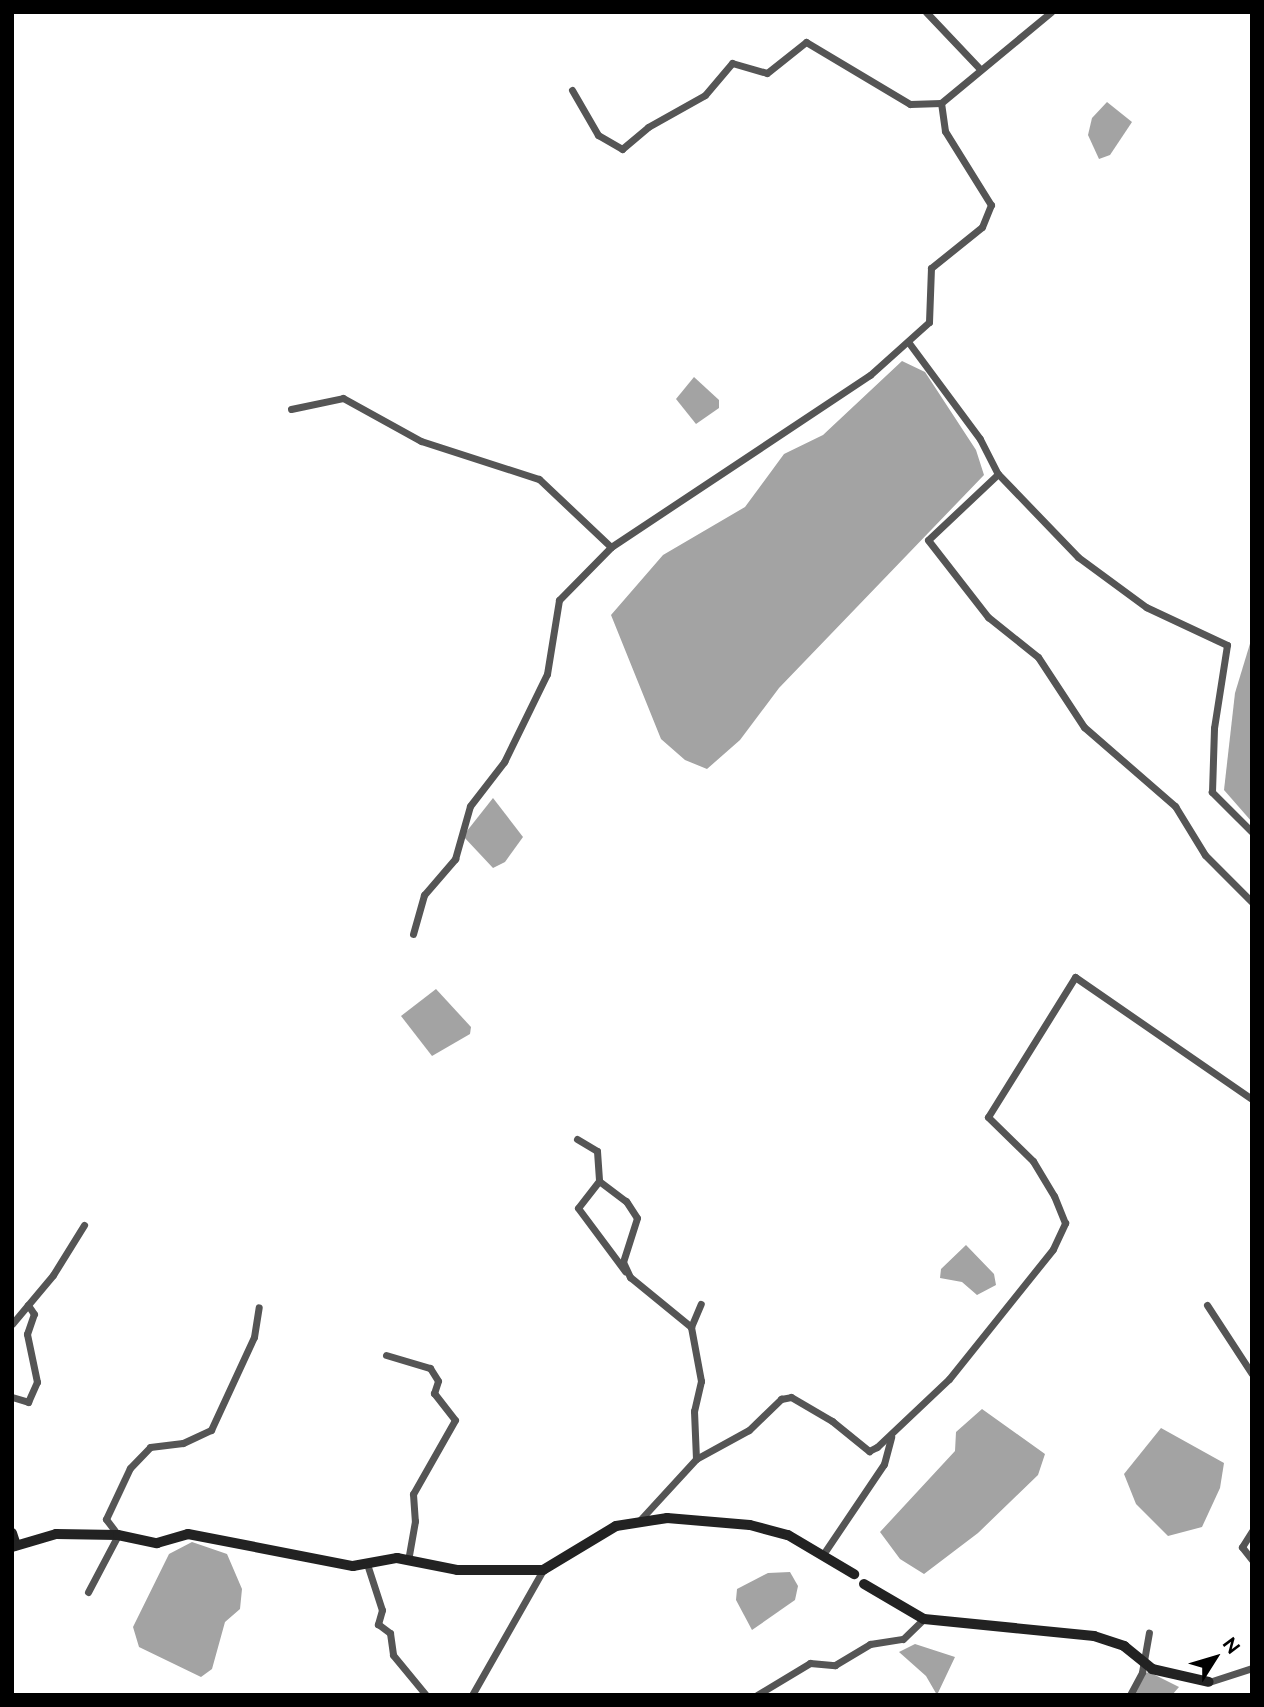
<!DOCTYPE html>
<html>
<head>
<meta charset="utf-8">
<style>
  body { margin:0 }
  #map { position:relative; width:1264px; height:1707px; overflow:hidden; background:#fff; font-family:Raleway,sans-serif }
  div>[style] { position:absolute }
  [style*='--x'] { left:calc(var(--x)*1px); top:calc(var(--y)*1px); width:calc(var(--w)*1px); rotate:calc(var(--a)*1deg) }
  .water>* { inset:0; background:#a3a3a3 }
  .street>* { height:7px; margin:-3.5px; padding:0 3.5px; transform-origin:3.5px; border-radius:3.5px; background:#555 }
  .secondary>* { height:10px; margin:-5px; padding:0 5px; transform-origin:5px; border-radius:5px; background:#222 }
  span { translate:-50% -50%; white-space:nowrap; text-align:center; line-height:1.15; -webkit-text-stroke:5px #fff; paint-order:stroke }
  .frame { position:absolute; inset:0; border:14px solid #000; pointer-events:none }
  .north { position:absolute; left:1180px; top:1623px; width:70px; height:70px; -webkit-text-stroke:5px #fff; paint-order:stroke; rotate:53deg; font-size:19px; font-weight:700; line-height:28px; text-align:center; color:#000 }
  .north::after { content:''; display:block; margin:auto; width:24px; height:32px; background:#000; clip-path:polygon(50% 0,100% 100%,50% 72%,0 100%) }
</style>
</head>
<body>
<div id="map">
  <div class="water">
    <i style="clip-path:polygon(1107px 102px,1132px 122px,1110px 155px,1099px 159px,1088px 135px,1092px 118px)"></i>
    <i style="clip-path:polygon(902px 361px,925px 372px,976px 450px,984px 475px,779px 688px,740px 740px,707px 769px,685px 760px,661px 739px,611px 615px,663px 555px,745px 507px,784px 454px,823px 435px)"></i>
    <i style="clip-path:polygon(694px 377px,719px 400px,719px 408px,696px 424px,676px 399px)"></i>
    <i style="clip-path:polygon(1252px 637px,1252px 822px,1224px 790px,1235px 693px)"></i>
    <i style="clip-path:polygon(493px 798px,523px 837px,505px 862px,493px 868px,463px 836px)"></i>
    <i style="clip-path:polygon(436px 989px,471px 1027px,470px 1034px,432px 1056px,401px 1016px)"></i>
    <i style="clip-path:polygon(966px 1245px,994px 1274px,996px 1285px,977px 1295px,962px 1282px,940px 1278px,941px 1269px)"></i>
    <i style="clip-path:polygon(982px 1409px,1045px 1454px,1038px 1475px,978px 1533px,924px 1574px,900px 1559px,880px 1532px,955px 1451px,956px 1432px)"></i>
    <i style="clip-path:polygon(1161px 1428px,1224px 1463px,1220px 1488px,1202px 1527px,1168px 1536px,1136px 1504px,1124px 1474px)"></i>
    <i style="clip-path:polygon(192px 1542px,227px 1554px,242px 1589px,240px 1609px,225px 1622px,212px 1669px,201px 1677px,139px 1647px,133px 1627px,169px 1554px)"></i>
    <i style="clip-path:polygon(790px 1572px,798px 1586px,795px 1600px,752px 1630px,736px 1600px,737px 1589px,768px 1573px)"></i>
    <i style="clip-path:polygon(915px 1644px,955px 1657px,937px 1695px,926px 1676px,899px 1652px)"></i>
    <i style="clip-path:polygon(1146px 1673px,1149px 1672px,1179px 1687px,1172px 1695px,1133px 1695px)"></i>
  </div>
  <div class="street">
    <i style="--x:926;--y:12;--w:79;--a:46.5"></i>
    <i style="--x:572;--y:90;--w:52;--a:60"></i>
    <i style="--x:598;--y:135;--w:28;--a:30"></i>
    <i style="--x:622;--y:149;--w:34;--a:-40"></i>
    <i style="--x:648;--y:127;--w:65;--a:-29.3"></i>
    <i style="--x:705;--y:95;--w:42;--a:-49.8"></i>
    <i style="--x:732;--y:63;--w:36;--a:16"></i>
    <i style="--x:767;--y:73;--w:50;--a:-38.5"></i>
    <i style="--x:806;--y:42;--w:121;--a:30.8"></i>
    <i style="--x:910;--y:104;--w:31;--a:-2"></i>
    <i style="--x:909;--y:343;--w:119;--a:53.5"></i>
    <i style="--x:980;--y:439;--w:39;--a:63"></i>
    <i style="--x:291;--y:409;--w:53;--a:-11.9"></i>
    <i style="--x:343;--y:398;--w:89;--a:28.9"></i>
    <i style="--x:421;--y:441;--w:124;--a:17.9"></i>
    <i style="--x:539;--y:479;--w:99;--a:43.4"></i>
    <i style="--x:1252;--y:832;--w:57;--a:-135"></i>
    <i style="--x:1212;--y:792;--w:64;--a:-88.2"></i>
    <i style="--x:1214;--y:728;--w:84;--a:-81.1"></i>
    <i style="--x:1227;--y:645;--w:89;--a:-154.9"></i>
    <i style="--x:1146;--y:607;--w:84;--a:-143.7"></i>
    <i style="--x:1078;--y:557;--w:115;--a:-133.9"></i>
    <i style="--x:998;--y:474;--w:96;--a:136.7"></i>
    <i style="--x:928;--y:540;--w:98;--a:52.1"></i>
    <i style="--x:988;--y:617;--w:64;--a:38.7"></i>
    <i style="--x:1038;--y:657;--w:84;--a:56.7"></i>
    <i style="--x:1084;--y:727;--w:121;--a:41"></i>
    <i style="--x:1175;--y:806;--w:57;--a:58.5"></i>
    <i style="--x:1205;--y:855;--w:66;--a:45"></i>
    <i style="--x:413;--y:934;--w:41;--a:-74.2"></i>
    <i style="--x:424;--y:895;--w:48;--a:-49.3"></i>
    <i style="--x:455;--y:859;--w:55;--a:-74.2"></i>
    <i style="--x:470;--y:806;--w:56;--a:-52.3"></i>
    <i style="--x:504;--y:762;--w:98;--a:-64"></i>
    <i style="--x:547;--y:674;--w:75;--a:-80.8"></i>
    <i style="--x:559;--y:600;--w:74;--a:-45.5"></i>
    <i style="--x:611;--y:547;--w:311;--a:-33.6"></i>
    <i style="--x:870;--y:375;--w:79;--a:-41.9"></i>
    <i style="--x:929;--y:322;--w:54;--a:-87.9"></i>
    <i style="--x:931;--y:268;--w:65;--a:-38.8"></i>
    <i style="--x:982;--y:227;--w:24;--a:-68"></i>
    <i style="--x:991;--y:205;--w:87;--a:-121.9"></i>
    <i style="--x:945;--y:131;--w:28;--a:-98"></i>
    <i style="--x:941;--y:103;--w:143;--a:-39.6"></i>
    <i style="--x:577;--y:1139;--w:23;--a:31"></i>
    <i style="--x:597;--y:1151;--w:30;--a:86"></i>
    <i style="--x:599;--y:1181;--w:34;--a:37"></i>
    <i style="--x:626;--y:1201;--w:20;--a:57"></i>
    <i style="--x:637;--y:1218;--w:46;--a:107.7"></i>
    <i style="--x:623;--y:1262;--w:17;--a:65"></i>
    <i style="--x:630;--y:1277;--w:79;--a:39.3"></i>
    <i style="--x:691;--y:1327;--w:55;--a:79.5"></i>
    <i style="--x:701;--y:1381;--w:31;--a:103"></i>
    <i style="--x:694;--y:1411;--w:48;--a:87.6"></i>
    <i style="--x:599;--y:1181;--w:34;--a:128"></i>
    <i style="--x:578;--y:1208;--w:79;--a:53.3"></i>
    <i style="--x:1207;--y:1305;--w:82;--a:56.9"></i>
    <i style="--x:12;--y:1324;--w:64;--a:-50.1"></i>
    <i style="--x:53;--y:1275;--w:59;--a:-58.2"></i>
    <i style="--x:691;--y:1327;--w:25;--a:-67"></i>
    <i style="--x:386;--y:1355;--w:46;--a:16.5"></i>
    <i style="--x:430;--y:1368;--w:15;--a:58"></i>
    <i style="--x:438;--y:1381;--w:13;--a:108"></i>
    <i style="--x:434;--y:1393;--w:34;--a:52"></i>
    <i style="--x:455;--y:1420;--w:85;--a:119.6"></i>
    <i style="--x:413;--y:1494;--w:27;--a:86"></i>
    <i style="--x:415;--y:1521;--w:40;--a:100"></i>
    <i style="--x:12;--y:1397;--w:17;--a:17"></i>
    <i style="--x:28;--y:1402;--w:22;--a:-66"></i>
    <i style="--x:37;--y:1382;--w:49;--a:-101.8"></i>
    <i style="--x:27;--y:1334;--w:21;--a:-71"></i>
    <i style="--x:34;--y:1314;--w:11;--a:-124"></i>
    <i style="--x:640;--y:1520;--w:83;--a:-47.4"></i>
    <i style="--x:696;--y:1459;--w:60;--a:-28.7"></i>
    <i style="--x:749;--y:1430;--w:45;--a:-44.1"></i>
    <i style="--x:781;--y:1399;--w:10;--a:-11"></i>
    <i style="--x:791;--y:1397;--w:48;--a:30.3"></i>
    <i style="--x:832;--y:1421;--w:48;--a:39"></i>
    <i style="--x:869;--y:1451;--w:9;--a:-27"></i>
    <i style="--x:877;--y:1447;--w:99;--a:-43.4"></i>
    <i style="--x:949;--y:1379;--w:166;--a:-51.3"></i>
    <i style="--x:1053;--y:1249;--w:29;--a:-65"></i>
    <i style="--x:1065;--y:1223;--w:29;--a:-112"></i>
    <i style="--x:1054;--y:1196;--w:41;--a:-121"></i>
    <i style="--x:1033;--y:1161;--w:63;--a:-135.6"></i>
    <i style="--x:988;--y:1117;--w:165;--a:-58.1"></i>
    <i style="--x:1075;--y:977;--w:215;--a:34.6"></i>
    <i style="--x:1252;--y:1531;--w:19;--a:122"></i>
    <i style="--x:1242;--y:1547;--w:16;--a:52"></i>
    <i style="--x:824;--y:1553;--w:107;--a:-56"></i>
    <i style="--x:884;--y:1464;--w:28;--a:-75"></i>
    <i style="--x:368;--y:1567;--w:45;--a:72"></i>
    <i style="--x:382;--y:1610;--w:15;--a:106"></i>
    <i style="--x:378;--y:1624;--w:15;--a:37"></i>
    <i style="--x:390;--y:1633;--w:22;--a:82"></i>
    <i style="--x:393;--y:1655;--w:52;--a:50.5"></i>
    <i style="--x:88;--y:1592;--w:64;--a:-62.2"></i>
    <i style="--x:118;--y:1535;--w:20;--a:-127"></i>
    <i style="--x:106;--y:1519;--w:56;--a:-64.8"></i>
    <i style="--x:130;--y:1468;--w:29;--a:-46"></i>
    <i style="--x:150;--y:1447;--w:33;--a:-7"></i>
    <i style="--x:183;--y:1443;--w:31;--a:-25"></i>
    <i style="--x:211;--y:1430;--w:102;--a:-65.2"></i>
    <i style="--x:254;--y:1337;--w:30;--a:-81"></i>
    <i style="--x:1209;--y:1682;--w:45;--a:-18"></i>
    <i style="--x:472;--y:1695;--w:144;--a:-60.4"></i>
    <i style="--x:757;--y:1695;--w:62;--a:-31.1"></i>
    <i style="--x:810;--y:1663;--w:25;--a:5"></i>
    <i style="--x:835;--y:1665;--w:41;--a:-31"></i>
    <i style="--x:870;--y:1644;--w:33;--a:-9"></i>
    <i style="--x:903;--y:1639;--w:29;--a:-44"></i>
    <i style="--x:1130;--y:1695;--w:26;--a:-62"></i>
    <i style="--x:1142;--y:1672;--w:40;--a:-80"></i>
  </div>
  <div class="secondary">
    <i style="--x:12;--y:1533;--w:13;--a:72"></i>
    <i style="--x:12;--y:1547;--w:46;--a:-16.5"></i>
    <i style="--x:56;--y:1534;--w:62;--a:0.9"></i>
    <i style="--x:118;--y:1535;--w:40;--a:12"></i>
    <i style="--x:157;--y:1543;--w:32;--a:-16"></i>
    <i style="--x:188;--y:1534;--w:168;--a:11"></i>
    <i style="--x:353;--y:1566;--w:45;--a:-10.3"></i>
    <i style="--x:397;--y:1558;--w:61;--a:11.3"></i>
    <i style="--x:457;--y:1570;--w:86;--a:0"></i>
    <i style="--x:543;--y:1570;--w:85;--a:-31.1"></i>
    <i style="--x:616;--y:1526;--w:52;--a:-8.9"></i>
    <i style="--x:667;--y:1518;--w:83;--a:4.8"></i>
    <i style="--x:750;--y:1525;--w:39;--a:15"></i>
    <i style="--x:788;--y:1535;--w:77;--a:30.6"></i>
    <i style="--x:864;--y:1584;--w:69;--a:30.3"></i>
    <i style="--x:924;--y:1619;--w:171;--a:5.7"></i>
    <i style="--x:1094;--y:1636;--w:32;--a:18"></i>
    <i style="--x:1124;--y:1646;--w:36;--a:39"></i>
    <i style="--x:1152;--y:1669;--w:58;--a:12.8"></i>
  </div>
  <div class="frame"></div>
  <div class="north">N</div>
</div>
</body>
</html>
